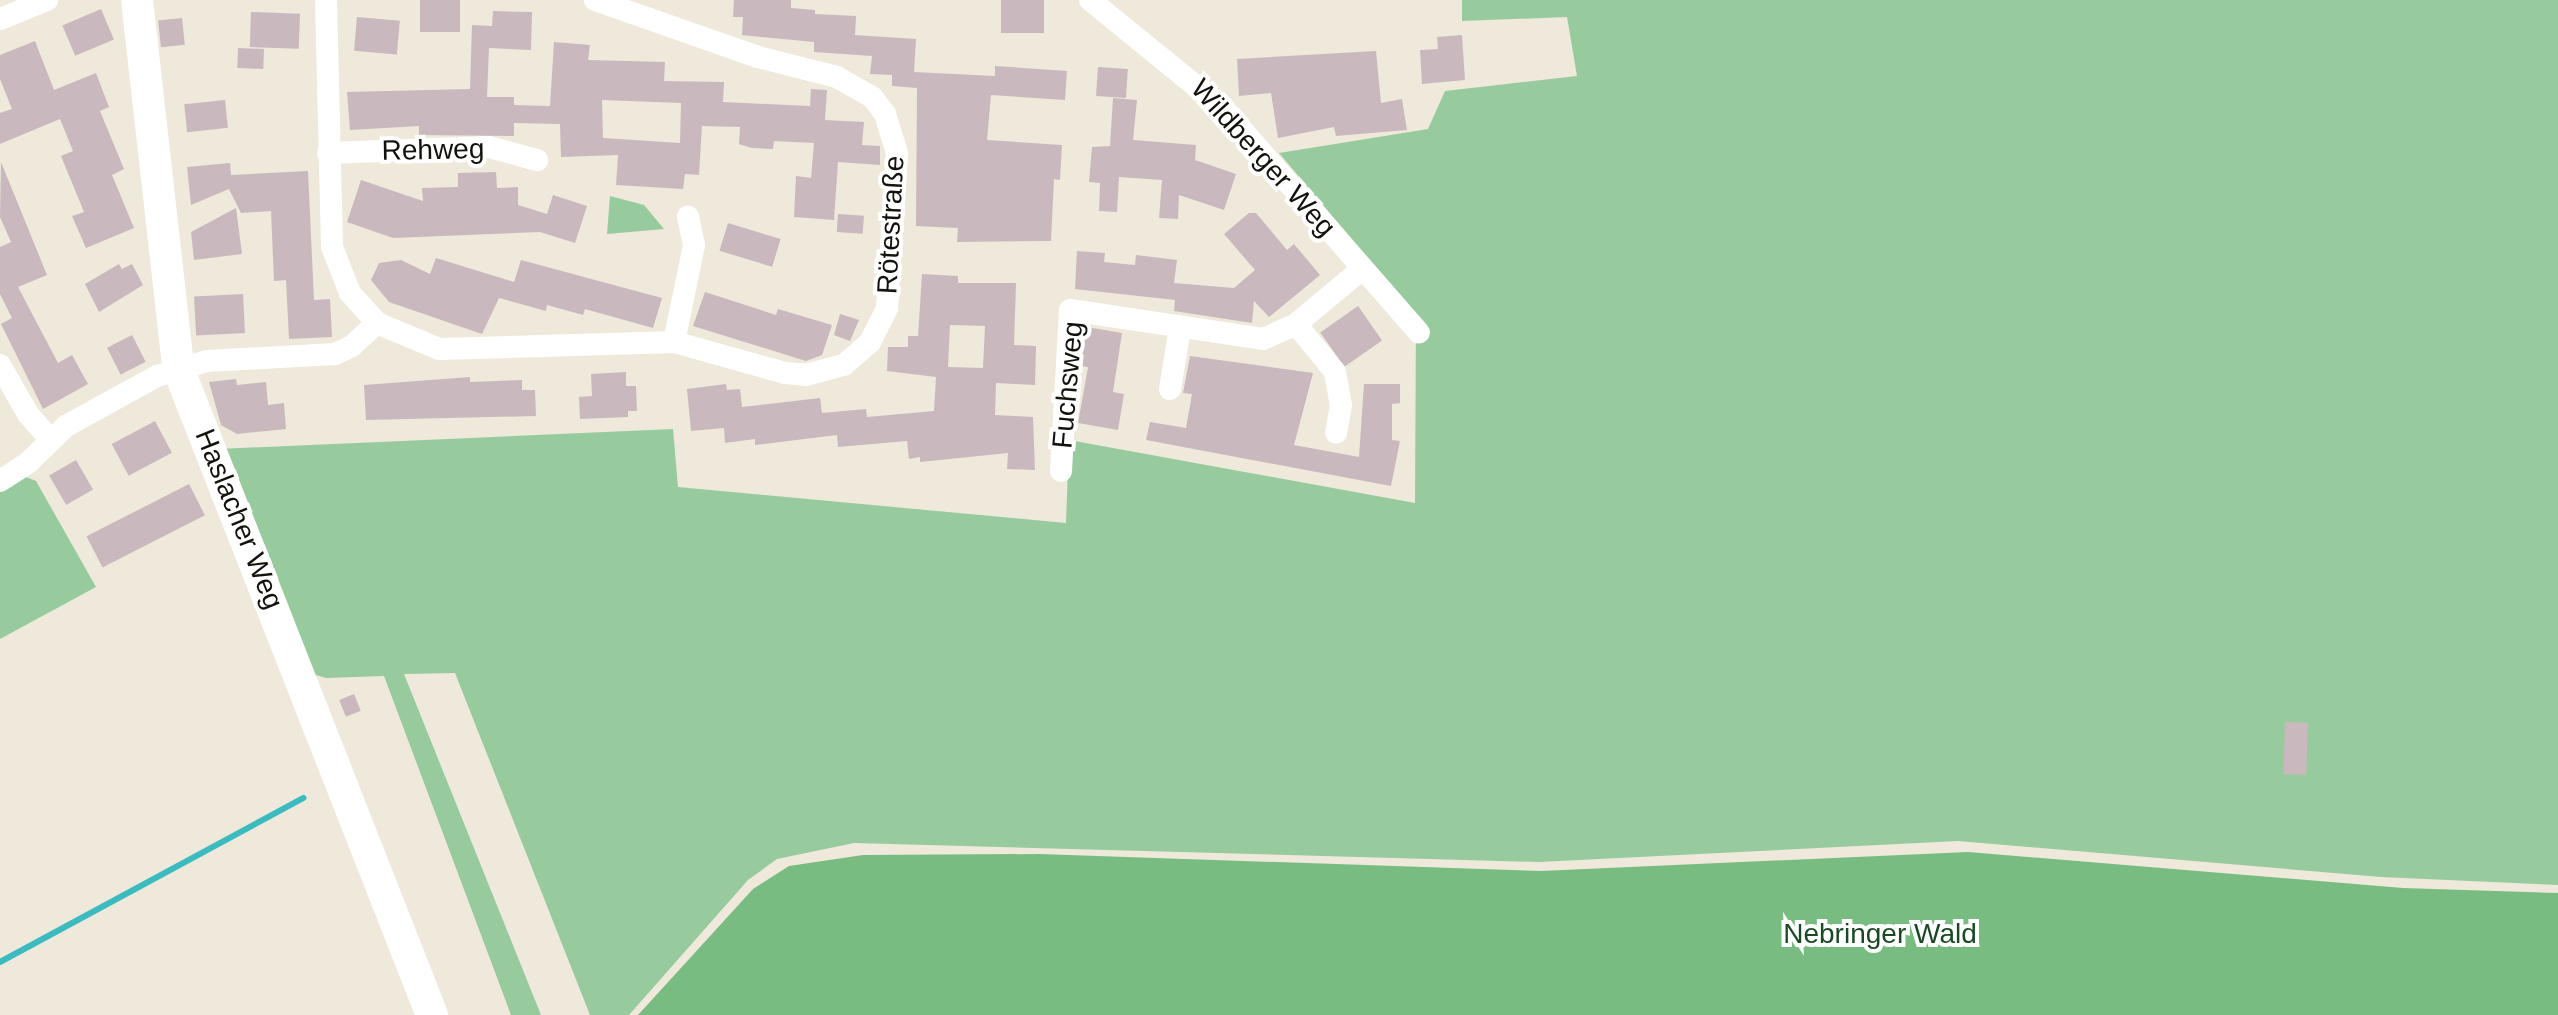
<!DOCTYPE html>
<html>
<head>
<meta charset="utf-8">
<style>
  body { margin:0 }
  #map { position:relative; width:2558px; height:1015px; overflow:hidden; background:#eee9da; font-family:Helvetica,sans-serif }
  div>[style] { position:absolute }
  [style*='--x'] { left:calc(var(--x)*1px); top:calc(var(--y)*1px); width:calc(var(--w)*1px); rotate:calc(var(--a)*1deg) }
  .green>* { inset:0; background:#97cb9d }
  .forest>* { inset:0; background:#79bc82 }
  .stream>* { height:6px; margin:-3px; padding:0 3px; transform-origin:3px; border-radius:3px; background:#3bbbc0 }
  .building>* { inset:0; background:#c9b9bf; transform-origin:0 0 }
  .street>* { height:22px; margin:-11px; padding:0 11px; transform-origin:11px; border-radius:11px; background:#fff }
  .secondary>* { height:32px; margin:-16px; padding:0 16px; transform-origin:16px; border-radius:16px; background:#fff }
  span { translate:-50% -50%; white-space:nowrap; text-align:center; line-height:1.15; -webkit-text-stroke:8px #fff; paint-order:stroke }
  .street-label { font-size:28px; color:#13120d }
  .park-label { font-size:28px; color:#1a4a24 }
</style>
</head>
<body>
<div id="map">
  <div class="green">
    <i style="clip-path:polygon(1462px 0,2558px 0,2558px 885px,2381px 877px,1958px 841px,1539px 862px,854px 843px,777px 859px,748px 880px,629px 1015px,590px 1015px,455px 673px,404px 674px,541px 1015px,511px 1015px,384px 676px,326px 678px,310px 673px,218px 449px,673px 429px,678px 487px,1066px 523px,1069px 440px,1415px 503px,1416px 315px,1279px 153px,1428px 129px,1445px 91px,1577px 76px,1567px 17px,1462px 21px)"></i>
    <i style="clip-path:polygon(610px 196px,644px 205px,664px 229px,607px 234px)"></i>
    <i style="clip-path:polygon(26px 477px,36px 481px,96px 587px,0 639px,0 491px)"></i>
  </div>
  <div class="forest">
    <i style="clip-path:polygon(1968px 852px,2403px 888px,2558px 893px,2558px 1015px,638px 1015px,753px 889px,789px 866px,863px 855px,1039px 854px,1541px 871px)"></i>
  </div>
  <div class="stream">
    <i style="--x:0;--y:962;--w:345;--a:-28.4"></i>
  </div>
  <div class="building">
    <i style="left:420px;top:0;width:40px;height:32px"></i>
    <i style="clip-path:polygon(734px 0,791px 0,791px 8px,815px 10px,815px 14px,856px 16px,855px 35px,916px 39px,914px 72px,995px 76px,995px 66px,1067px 71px,1065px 100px,991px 95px,987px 140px,1062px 145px,1060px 180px,1054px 179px,1051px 241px,957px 242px,958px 228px,916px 226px,917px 88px,892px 86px,892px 75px,870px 74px,872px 56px,814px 52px,814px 42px,742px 35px,743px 17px,733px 17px)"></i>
    <i style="left:1001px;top:0;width:43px;height:33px"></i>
    <i style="left:101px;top:9px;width:33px;height:42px;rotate:67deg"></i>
    <i style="clip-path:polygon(evenodd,493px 11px,532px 12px,531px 50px,489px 48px,487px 97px,514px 97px,514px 105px,550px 106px,554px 42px,590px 45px,588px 60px,665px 62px,664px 81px,724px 82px,723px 102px,810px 106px,811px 89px,827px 90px,825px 120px,864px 122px,862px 145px,880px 146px,880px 165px,838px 162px,834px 220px,794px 217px,796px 176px,811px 178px,814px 143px,774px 141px,773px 149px,752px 148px,739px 144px,740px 127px,702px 126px,699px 175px,685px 174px,683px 189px,616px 185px,618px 155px,561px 157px,560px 124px,514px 123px,514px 136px,419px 135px,419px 126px,350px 130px,347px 92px,470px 89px,472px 25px,492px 26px,493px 11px,602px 100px,681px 103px,680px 143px,603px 138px,602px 100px)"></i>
    <i style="left:251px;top:12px;width:49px;height:35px;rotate:2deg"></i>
    <i style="left:357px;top:17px;width:43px;height:34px;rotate:5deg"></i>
    <i style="left:182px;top:18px;width:27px;height:24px;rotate:84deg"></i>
    <i style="clip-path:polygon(1462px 35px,1465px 80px,1422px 84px,1420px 50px,1438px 49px,1437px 37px)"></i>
    <i style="clip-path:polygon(35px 41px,54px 90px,96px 73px,109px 107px,100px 111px,124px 169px,112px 175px,134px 228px,86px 248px,72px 216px,84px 212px,61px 156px,73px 151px,60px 119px,0 144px,0 113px,12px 109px,0 79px,0 55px)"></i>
    <i style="left:238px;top:48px;width:26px;height:20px;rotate:2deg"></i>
    <i style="clip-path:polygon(1376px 51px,1381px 103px,1402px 99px,1407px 130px,1336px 136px,1334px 127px,1278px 138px,1271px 93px,1239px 96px,1237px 59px)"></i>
    <i style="left:1098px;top:67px;width:30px;height:29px;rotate:4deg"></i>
    <i style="clip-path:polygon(1113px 98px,1137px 100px,1133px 140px,1196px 145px,1195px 160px,1236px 174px,1224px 210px,1179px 195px,1178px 219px,1159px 218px,1162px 180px,1119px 177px,1117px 212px,1099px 211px,1100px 183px,1089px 182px,1092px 147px,1110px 146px)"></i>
    <i style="left:225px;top:100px;width:28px;height:41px;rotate:84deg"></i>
    <i style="clip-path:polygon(1px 162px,47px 275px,18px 287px,58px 363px,72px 355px,88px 384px,43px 409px,1px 324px,12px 318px,0 294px,0 247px,11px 242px,0 217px)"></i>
    <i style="clip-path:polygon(230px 163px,231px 175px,308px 171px,314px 300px,330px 299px,332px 337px,289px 339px,286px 280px,274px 281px,271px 211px,241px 213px,229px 189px,191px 205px,187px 167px)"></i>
    <i style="clip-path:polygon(496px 172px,497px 188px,518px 187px,518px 205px,547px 214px,553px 195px,587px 206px,575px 243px,540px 232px,393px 238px,347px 222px,361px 180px,423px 201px,422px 188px,458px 187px,458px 173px)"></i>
    <i style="clip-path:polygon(236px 208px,242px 254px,194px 260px,191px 232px)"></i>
    <i style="clip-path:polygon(1249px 213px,1256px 213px,1287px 250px,1294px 244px,1320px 275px,1269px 317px,1254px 301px,1252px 323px,1174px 311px,1175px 300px,1075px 289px,1077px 251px,1105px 253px,1104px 262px,1135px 265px,1136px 255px,1177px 260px,1174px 283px,1234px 288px,1255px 270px,1224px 234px)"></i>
    <i style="left:838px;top:214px;width:26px;height:18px;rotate:4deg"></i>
    <i style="left:728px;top:223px;width:55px;height:29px;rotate:17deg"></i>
    <i style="clip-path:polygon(436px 258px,514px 282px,521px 260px,662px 298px,653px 328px,585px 309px,583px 315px,547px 305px,546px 311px,499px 298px,482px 334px,389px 302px,371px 280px,379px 263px,401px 260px,430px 274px)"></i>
    <i style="clip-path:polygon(119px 264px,122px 269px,132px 264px,143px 285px,99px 312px,85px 284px)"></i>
    <i style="clip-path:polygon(evenodd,922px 274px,958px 276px,958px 283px,1016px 283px,1014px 345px,1036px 346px,1035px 385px,996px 383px,995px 415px,1033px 417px,1035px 470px,1007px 469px,1008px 453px,920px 462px,920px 457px,909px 459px,907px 441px,838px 447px,837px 435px,755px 445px,755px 439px,725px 443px,724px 428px,691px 431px,687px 389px,726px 384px,727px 390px,740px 389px,742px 407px,820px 398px,822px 413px,866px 409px,867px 417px,934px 411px,936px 377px,887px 371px,888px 347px,908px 347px,908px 336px,918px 336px,922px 274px,950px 325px,985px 326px,983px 368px,948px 367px,950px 325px)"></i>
    <i style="clip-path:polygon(705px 292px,776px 315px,778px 309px,832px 325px,822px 355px,806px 361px,693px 326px)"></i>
    <i style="left:243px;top:294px;width:39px;height:49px;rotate:87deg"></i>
    <i style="left:1358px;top:306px;width:42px;height:46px;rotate:55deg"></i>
    <i style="clip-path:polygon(840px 314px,859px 320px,850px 341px,834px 335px)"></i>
    <i style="clip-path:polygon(1087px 327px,1122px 333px,1113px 392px,1124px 394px,1118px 430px,1078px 423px,1088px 367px,1081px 366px)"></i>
    <i style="left:132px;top:335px;width:30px;height:28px;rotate:63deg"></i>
    <i style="clip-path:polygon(1190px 356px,1313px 373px,1294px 445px,1359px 457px,1364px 384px,1400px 384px,1400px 403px,1392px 404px,1392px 440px,1400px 441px,1391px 486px,1146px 440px,1150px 422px,1186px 428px,1192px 394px,1183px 393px)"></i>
    <i style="clip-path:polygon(626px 372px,626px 386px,636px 386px,637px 411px,628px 411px,628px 417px,580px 419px,579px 397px,592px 396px,591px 374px)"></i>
    <i style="clip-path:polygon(470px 377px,470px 382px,522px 380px,522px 390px,535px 390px,536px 416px,366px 420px,364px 385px)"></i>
    <i style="clip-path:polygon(236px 379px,237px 385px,266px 382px,268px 405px,284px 403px,286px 429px,237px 434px,221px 425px,209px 382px)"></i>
    <i style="left:155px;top:421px;width:36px;height:49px;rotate:62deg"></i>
    <i style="left:76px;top:460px;width:34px;height:31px;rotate:60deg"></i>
    <i style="left:189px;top:484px;width:35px;height:115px;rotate:63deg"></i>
    <i style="left:354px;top:694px;width:18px;height:16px;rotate:68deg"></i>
    <i style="left:2285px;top:722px;width:23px;height:52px;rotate:2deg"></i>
  </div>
  <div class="street">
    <i style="--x:326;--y:0;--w:247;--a:88.6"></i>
    <i style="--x:332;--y:247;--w:49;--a:68.6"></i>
    <i style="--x:350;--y:293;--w:40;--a:48"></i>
    <i style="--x:377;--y:323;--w:67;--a:22.8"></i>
    <i style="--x:439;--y:349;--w:235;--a:-1.7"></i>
    <i style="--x:674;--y:342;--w:115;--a:15.6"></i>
    <i style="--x:785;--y:373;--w:21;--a:5"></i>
    <i style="--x:806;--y:375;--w:39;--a:-15"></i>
    <i style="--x:844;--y:365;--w:35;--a:-41"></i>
    <i style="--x:870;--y:342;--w:38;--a:-63"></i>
    <i style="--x:887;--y:308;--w:155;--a:-86.3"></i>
    <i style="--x:897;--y:153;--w:41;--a:-107.1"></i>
    <i style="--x:885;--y:114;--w:21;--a:-127"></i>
    <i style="--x:872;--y:97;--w:40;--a:-150.3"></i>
    <i style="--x:837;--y:77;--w:81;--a:-165.8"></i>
    <i style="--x:758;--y:57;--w:173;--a:-160.7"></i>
    <i style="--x:1090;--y:0;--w:171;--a:39.1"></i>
    <i style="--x:1223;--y:108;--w:298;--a:48.9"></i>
    <i style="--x:0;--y:19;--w:51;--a:-22"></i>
    <i style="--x:328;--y:153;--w:161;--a:-2.1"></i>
    <i style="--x:489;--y:147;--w:50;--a:15.2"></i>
    <i style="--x:1296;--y:324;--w:62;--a:50.9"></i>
    <i style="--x:1335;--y:372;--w:34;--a:80"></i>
    <i style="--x:1341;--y:405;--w:28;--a:100"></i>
    <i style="--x:674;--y:342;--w:99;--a:-78.3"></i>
    <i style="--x:694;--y:245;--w:29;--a:-102"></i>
    <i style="--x:0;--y:365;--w:56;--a:60.3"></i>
    <i style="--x:28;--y:414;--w:33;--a:49"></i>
    <i style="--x:1170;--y:389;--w:62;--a:-80.7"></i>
    <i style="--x:1061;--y:471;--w:161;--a:-86.8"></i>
    <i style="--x:1070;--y:310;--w:195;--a:8.5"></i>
    <i style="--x:1263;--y:339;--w:36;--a:-24"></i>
    <i style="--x:1296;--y:324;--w:86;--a:-39.8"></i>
    <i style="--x:0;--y:481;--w:35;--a:-33"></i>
    <i style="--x:29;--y:462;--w:52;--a:-44.2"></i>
    <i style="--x:66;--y:426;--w:104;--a:-28.8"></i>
    <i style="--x:157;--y:376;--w:52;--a:-16.7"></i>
    <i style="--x:207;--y:361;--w:128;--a:-3.1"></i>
    <i style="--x:335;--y:354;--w:19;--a:-25"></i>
    <i style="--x:352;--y:346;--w:34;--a:-43"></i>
  </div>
  <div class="secondary">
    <i style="--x:137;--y:0;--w:370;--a:83.6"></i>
    <i style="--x:178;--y:368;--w:695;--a:68.57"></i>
  </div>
  <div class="street-label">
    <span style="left:433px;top:150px;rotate:-1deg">Rehweg</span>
    <span style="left:1263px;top:158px;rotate:48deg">Wildberger Weg</span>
    <span style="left:891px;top:225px;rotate:-87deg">Rötestraße</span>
    <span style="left:1068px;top:385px;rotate:-85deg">Fuchsweg</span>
    <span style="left:239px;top:519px;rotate:68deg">Haslacher Weg</span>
  </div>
  <div class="park-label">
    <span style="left:1880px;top:934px">Nebringer Wald</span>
  </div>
</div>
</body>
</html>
